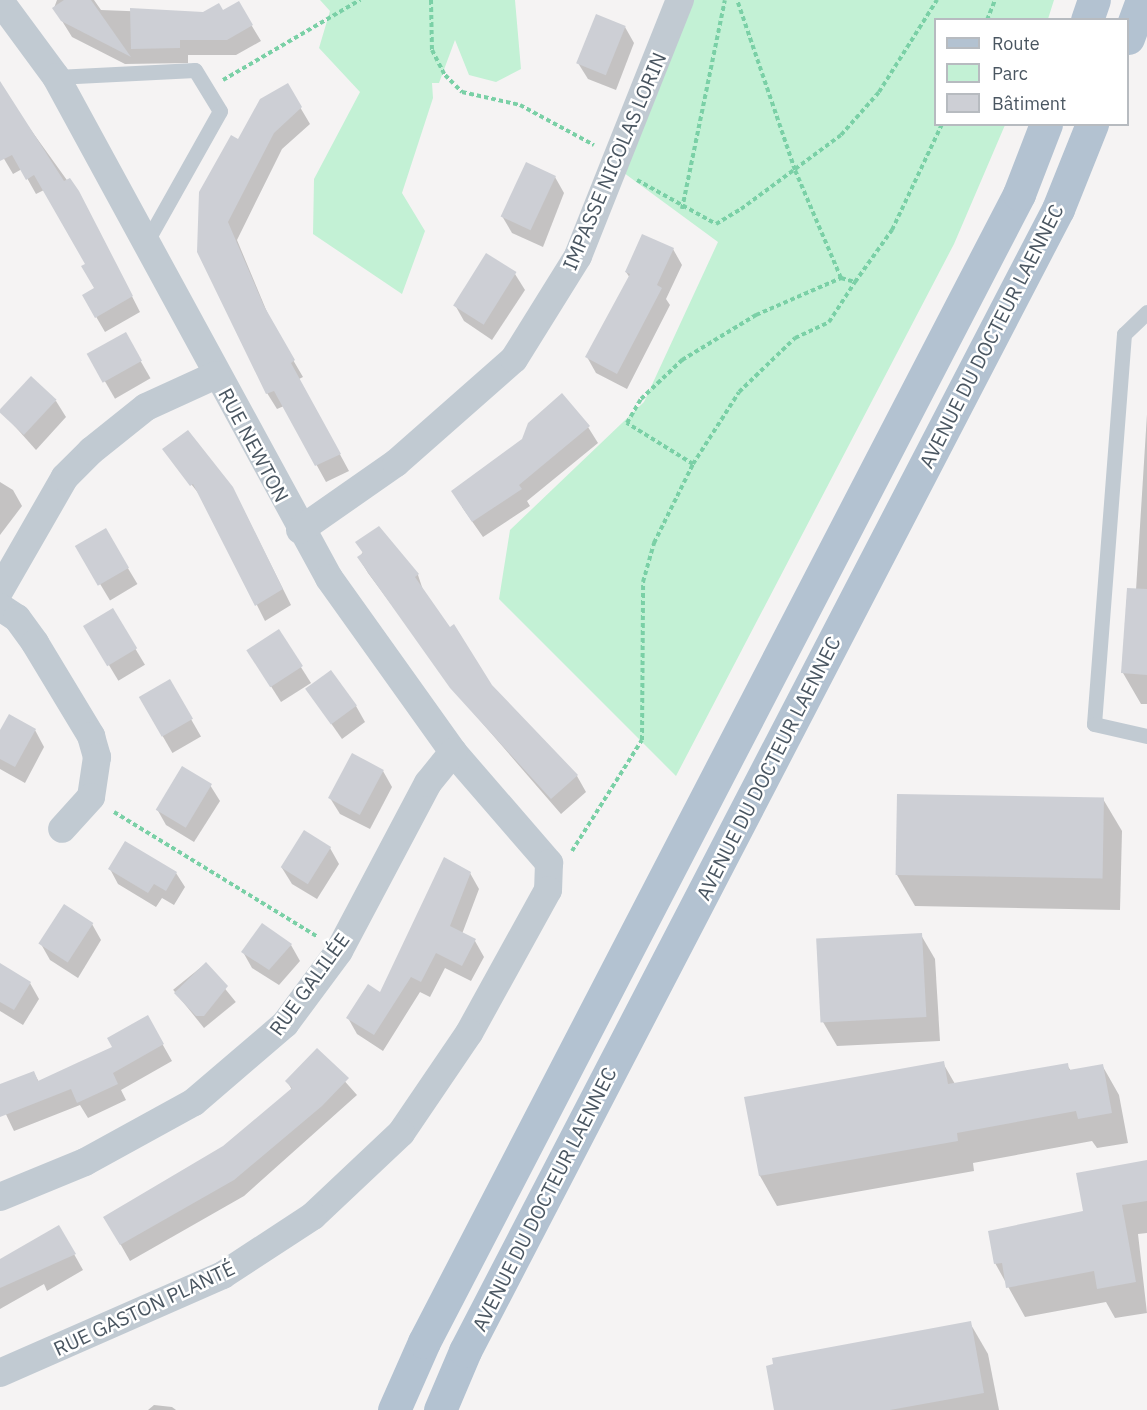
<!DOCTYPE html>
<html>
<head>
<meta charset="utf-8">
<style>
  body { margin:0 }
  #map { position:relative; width:1147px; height:1410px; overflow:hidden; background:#f5f3f3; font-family:"IBM Plex Sans",sans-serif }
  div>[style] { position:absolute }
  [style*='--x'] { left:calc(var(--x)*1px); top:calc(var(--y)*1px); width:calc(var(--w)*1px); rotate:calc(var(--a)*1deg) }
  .green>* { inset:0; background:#c3f1d5 }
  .shadow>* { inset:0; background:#0003; transform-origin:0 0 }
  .building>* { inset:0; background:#cdcfd5; transform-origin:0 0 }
  .path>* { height:4px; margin-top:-2px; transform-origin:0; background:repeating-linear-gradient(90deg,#7ad0a6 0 4.5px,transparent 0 7.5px) }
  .lane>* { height:15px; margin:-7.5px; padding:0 7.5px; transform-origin:7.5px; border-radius:7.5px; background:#c1cad2 }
  .street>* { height:28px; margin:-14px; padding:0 14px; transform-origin:14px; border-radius:14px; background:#c1cad2 }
  .primary>* { height:33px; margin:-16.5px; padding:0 16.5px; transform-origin:16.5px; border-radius:16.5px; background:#b3c2d1 }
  span { translate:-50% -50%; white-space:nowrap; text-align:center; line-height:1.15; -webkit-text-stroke:5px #fff; paint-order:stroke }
  .street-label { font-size:20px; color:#4a5661 }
  .legend { position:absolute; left:934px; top:18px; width:195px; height:108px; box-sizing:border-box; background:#fff; border:2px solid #b7bbc0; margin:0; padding:8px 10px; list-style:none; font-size:18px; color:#4a5661 }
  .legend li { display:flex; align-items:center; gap:12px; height:30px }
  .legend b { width:30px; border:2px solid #b7bbc0 }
</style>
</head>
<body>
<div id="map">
  <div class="green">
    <i style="clip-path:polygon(320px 0,515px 0,521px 69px,496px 82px,469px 75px,455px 40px,439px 83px,432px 83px,433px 98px,402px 193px,425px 231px,402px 294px,313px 234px,314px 179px,360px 92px,319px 48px,330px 11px)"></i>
    <i style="clip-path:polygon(673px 0,1054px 0,1048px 19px,936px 20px,936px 124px,1005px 125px,954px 244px,676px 776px,499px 599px,510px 530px,644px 402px,718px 242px,605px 159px)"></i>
  </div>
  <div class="shadow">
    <i style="clip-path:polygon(57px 0,94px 0,101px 10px,203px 14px,223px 12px,238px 3px,261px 41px,236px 55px,188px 55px,188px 63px,125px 64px,72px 37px,54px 8px)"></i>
    <i style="clip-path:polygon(625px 27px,634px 43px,616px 90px,588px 79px,578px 63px)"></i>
    <i style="clip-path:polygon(287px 85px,310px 124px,282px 149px,237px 240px,272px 324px,303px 377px,299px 379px,349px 471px,326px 482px,284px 406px,277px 409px,267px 393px,199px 251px,239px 142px)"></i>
    <i style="clip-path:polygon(0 87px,87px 208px,140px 312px,105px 332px,84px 296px,96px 289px,87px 265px,44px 190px,36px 194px,22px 169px,13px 174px,0 152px)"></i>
    <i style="clip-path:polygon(555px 177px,564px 193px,543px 247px,512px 233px,502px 216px)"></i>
    <i style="clip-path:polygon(673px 249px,682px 265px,666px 299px,670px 305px,627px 389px,596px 373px,587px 357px,630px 278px,626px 272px)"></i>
    <i style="clip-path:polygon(487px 255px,515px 274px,525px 290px,492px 340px,464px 321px,455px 305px)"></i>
    <i style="left:125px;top:334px;width:51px;height:41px;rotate:60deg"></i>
    <i style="clip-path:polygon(56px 401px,66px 417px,36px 450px,2px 412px)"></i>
    <i style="clip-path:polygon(1147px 414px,1147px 704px,1141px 704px,1123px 673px,1136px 590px)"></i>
    <i style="clip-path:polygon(588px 427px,598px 443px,527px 501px,530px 506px,483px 537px,462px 507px)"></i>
    <i style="clip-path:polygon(164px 450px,241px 505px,291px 605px,265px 621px,203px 499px)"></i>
    <i style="clip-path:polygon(0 482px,13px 490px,22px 506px,0 535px)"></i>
    <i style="clip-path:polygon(378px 528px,418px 575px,424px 593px,491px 686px,577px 776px,586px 792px,561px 814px,464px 702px,368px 573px,359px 558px)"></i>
    <i style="left:105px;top:530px;width:63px;height:32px;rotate:59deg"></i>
    <i style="left:112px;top:610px;width:64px;height:31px;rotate:59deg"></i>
    <i style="clip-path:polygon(278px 631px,311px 683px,281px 702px,258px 666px)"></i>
    <i style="left:169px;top:681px;width:64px;height:33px;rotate:60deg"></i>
    <i style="clip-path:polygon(307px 689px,356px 706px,365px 722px,342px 739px)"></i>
    <i style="clip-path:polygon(35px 730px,44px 747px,25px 783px,0 769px,0 733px)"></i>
    <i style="clip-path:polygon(383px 771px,392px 787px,370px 829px,340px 814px,330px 798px)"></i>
    <i style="clip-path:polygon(210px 785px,220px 801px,194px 842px,166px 825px,157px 809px)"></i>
    <i style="clip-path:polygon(1103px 799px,1122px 831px,1120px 910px,915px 906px,897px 875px)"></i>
    <i style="clip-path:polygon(330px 848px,339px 864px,317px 899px,292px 884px,282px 868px)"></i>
    <i style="clip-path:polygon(110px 869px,176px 873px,185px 887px,174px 905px,162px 898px,156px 907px,118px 884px)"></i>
    <i style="clip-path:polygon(470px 873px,479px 889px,462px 934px,475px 941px,484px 957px,471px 981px,445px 968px,430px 997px,420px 992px,383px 1051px,357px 1034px,348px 1018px,380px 994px)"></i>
    <i style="clip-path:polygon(92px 924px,101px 940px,78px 978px,50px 960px,41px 944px)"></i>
    <i style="clip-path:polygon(921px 935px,935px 959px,940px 1041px,837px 1046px,823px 1022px)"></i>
    <i style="clip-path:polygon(291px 945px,300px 961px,279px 985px,252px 968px,243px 952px)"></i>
    <i style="left:205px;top:964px;width:49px;height:41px;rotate:51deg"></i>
    <i style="clip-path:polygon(0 965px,30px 983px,39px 999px,23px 1025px,0 1011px)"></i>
    <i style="clip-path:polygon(147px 1017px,172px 1061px,121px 1090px,126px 1100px,88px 1118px,80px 1105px,14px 1131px,0 1102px,0 1086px,34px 1073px,39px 1082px,114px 1047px)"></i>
    <i style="clip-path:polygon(317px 1050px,357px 1095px,244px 1196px,130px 1261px,105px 1217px,224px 1147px,292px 1090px,287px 1081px)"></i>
    <i style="clip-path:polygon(943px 1063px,955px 1084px,1067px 1065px,1071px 1071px,1102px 1065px,1119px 1095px,1128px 1143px,1097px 1148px,1092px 1141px,973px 1163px,974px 1171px,777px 1206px,760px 1176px,746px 1098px)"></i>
    <i style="clip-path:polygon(1147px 1162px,1147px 1233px,1138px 1234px,1147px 1313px,1115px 1318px,1106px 1302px,1025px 1317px,995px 1263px,1085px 1213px)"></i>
    <i style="clip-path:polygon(65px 1238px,83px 1270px,47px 1291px,44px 1284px,0 1309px,0 1261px)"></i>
    <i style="clip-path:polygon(970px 1323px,988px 1354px,999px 1410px,776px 1410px)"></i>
    <i style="clip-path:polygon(154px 1405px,172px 1407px,176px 1410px,148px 1410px)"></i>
  </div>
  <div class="building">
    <i style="clip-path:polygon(64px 0,91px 0,131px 57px,61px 21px,52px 8px)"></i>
    <i style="clip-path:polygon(239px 1px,253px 25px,227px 40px,180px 40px,180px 48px,131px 49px,130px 8px,203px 12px,219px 3px,223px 10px)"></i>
    <i style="left:596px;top:14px;width:32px;height:53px;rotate:22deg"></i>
    <i style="clip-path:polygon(0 81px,64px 181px,70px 178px,79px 191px,133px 296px,95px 318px,82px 295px,94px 288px,81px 266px,85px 264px,34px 175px,26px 180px,12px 155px,0 161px)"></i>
    <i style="clip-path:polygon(288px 83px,302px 107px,274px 133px,228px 222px,264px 306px,295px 360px,291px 363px,341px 454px,315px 466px,274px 391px,266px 394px,197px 252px,199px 192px,231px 135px,238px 139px,260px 99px)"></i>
    <i style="left:526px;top:162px;width:33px;height:60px;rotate:25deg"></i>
    <i style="clip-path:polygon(642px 234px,674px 248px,657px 285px,662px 288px,617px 374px,585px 357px,630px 274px,625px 272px)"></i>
    <i style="left:486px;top:253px;width:36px;height:62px;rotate:32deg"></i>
    <i style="left:126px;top:332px;width:33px;height:45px;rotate:61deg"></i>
    <i style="left:31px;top:376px;width:35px;height:48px;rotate:43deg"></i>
    <i style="clip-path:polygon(562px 393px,590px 426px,519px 485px,522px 489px,472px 522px,451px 491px,522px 439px,528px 423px)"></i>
    <i style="clip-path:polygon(188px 430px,233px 487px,283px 589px,255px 606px,193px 484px,190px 486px,162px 449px)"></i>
    <i style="clip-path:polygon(379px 526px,419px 574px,415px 577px,450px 627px,454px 624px,492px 685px,578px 775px,551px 799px,450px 688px,357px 557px,363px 553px,355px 542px)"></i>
    <i style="left:106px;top:528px;width:46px;height:36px;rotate:60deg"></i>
    <i style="clip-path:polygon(1127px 588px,1147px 589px,1147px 675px,1121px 673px)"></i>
    <i style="left:113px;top:608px;width:47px;height:35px;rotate:59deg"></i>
    <i style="left:279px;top:629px;width:44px;height:39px;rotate:57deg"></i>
    <i style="left:331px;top:670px;width:44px;height:32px;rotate:54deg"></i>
    <i style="left:170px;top:679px;width:46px;height:36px;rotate:60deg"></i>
    <i style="clip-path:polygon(9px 714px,36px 729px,15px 767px,0 759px,0 730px)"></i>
    <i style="left:352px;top:753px;width:36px;height:51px;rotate:28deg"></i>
    <i style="left:182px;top:766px;width:35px;height:51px;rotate:31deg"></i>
    <i style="left:897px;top:794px;width:207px;height:81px;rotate:1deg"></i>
    <i style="left:304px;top:830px;width:32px;height:44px;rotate:32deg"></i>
    <i style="clip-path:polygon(125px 841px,177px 872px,166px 891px,154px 884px,148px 893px,108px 869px)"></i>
    <i style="clip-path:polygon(444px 857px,471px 872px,450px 926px,476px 939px,462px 966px,436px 953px,421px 982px,411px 977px,374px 1035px,346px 1018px,368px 984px,380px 992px)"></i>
    <i style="left:64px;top:904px;width:35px;height:47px;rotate:33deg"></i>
    <i style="clip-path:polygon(262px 923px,292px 944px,269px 970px,241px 952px)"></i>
    <i style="left:922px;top:933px;width:84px;height:106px;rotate:87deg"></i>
    <i style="clip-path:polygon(206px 962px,228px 986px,204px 1016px,196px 1016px,174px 993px)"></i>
    <i style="clip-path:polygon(0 963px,31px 982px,14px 1010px,0 1002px)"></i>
    <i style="clip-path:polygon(148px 1015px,164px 1044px,113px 1073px,118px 1084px,77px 1103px,71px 1089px,0 1117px,0 1084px,34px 1071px,38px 1081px,79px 1062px,112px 1047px,107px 1038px)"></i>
    <i style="clip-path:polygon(317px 1048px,349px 1078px,322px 1106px,234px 1180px,120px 1245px,103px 1217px,223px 1146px,292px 1088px,285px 1081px)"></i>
    <i style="clip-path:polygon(944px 1061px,948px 1084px,1068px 1063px,1069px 1070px,1103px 1064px,1112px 1113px,1078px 1119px,1076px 1111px,957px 1133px,958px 1141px,759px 1176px,744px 1097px)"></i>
    <i style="clip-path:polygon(1147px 1160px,1147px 1201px,1122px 1205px,1136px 1282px,1097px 1289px,1094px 1271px,1006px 1288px,1002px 1263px,994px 1264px,988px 1231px,1083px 1211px,1076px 1173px)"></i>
    <i style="clip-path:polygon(59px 1225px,76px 1254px,0 1288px,0 1259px)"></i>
    <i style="clip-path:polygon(971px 1321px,984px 1393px,890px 1410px,774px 1410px,766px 1366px,773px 1364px,772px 1358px)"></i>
  </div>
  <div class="path">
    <i style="--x:431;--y:0;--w:50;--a:88.9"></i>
    <i style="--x:432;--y:50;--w:28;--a:63"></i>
    <i style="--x:445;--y:75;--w:24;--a:45"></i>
    <i style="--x:462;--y:92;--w:59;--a:12.6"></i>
    <i style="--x:520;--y:105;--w:84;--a:28.4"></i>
    <i style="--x:987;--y:20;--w:22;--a:-68"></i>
    <i style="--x:223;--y:80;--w:159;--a:-30.3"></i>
    <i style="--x:637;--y:180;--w:90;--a:29.1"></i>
    <i style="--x:716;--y:224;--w:29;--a:-31"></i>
    <i style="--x:741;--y:209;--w:124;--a:-36.5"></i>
    <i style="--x:841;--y:135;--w:57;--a:-48.5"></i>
    <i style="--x:879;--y:92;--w:109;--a:-57.8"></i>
    <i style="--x:682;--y:209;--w:213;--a:-78.4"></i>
    <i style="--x:841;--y:278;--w:15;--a:16"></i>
    <i style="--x:855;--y:282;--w:64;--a:-54.6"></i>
    <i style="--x:892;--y:230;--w:117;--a:-64.7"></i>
    <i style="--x:693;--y:464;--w:85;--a:-57.4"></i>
    <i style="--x:739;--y:392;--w:78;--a:-44"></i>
    <i style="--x:795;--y:338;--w:38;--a:-25"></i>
    <i style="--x:829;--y:322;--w:48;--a:-57"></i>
    <i style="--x:114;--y:812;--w:239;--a:31.5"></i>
    <i style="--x:572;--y:851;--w:131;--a:-57.8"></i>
    <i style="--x:642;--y:740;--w:158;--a:-89.6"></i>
    <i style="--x:643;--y:582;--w:41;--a:-74.2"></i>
    <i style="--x:654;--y:543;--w:88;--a:-63.7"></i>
    <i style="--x:693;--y:464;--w:78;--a:-148.2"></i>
    <i style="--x:627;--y:423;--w:28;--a:-60"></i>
    <i style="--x:641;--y:399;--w:57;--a:-43.6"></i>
    <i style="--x:682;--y:360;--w:87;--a:-31.3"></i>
    <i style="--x:756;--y:315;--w:93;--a:-23.5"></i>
    <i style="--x:841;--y:278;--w:117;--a:-113.1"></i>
    <i style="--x:795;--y:170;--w:180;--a:-108.8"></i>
  </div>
  <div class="lane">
    <i style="--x:56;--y:77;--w:139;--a:-2.9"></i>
    <i style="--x:195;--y:70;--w:48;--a:58.6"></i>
    <i style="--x:220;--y:111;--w:151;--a:119.3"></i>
    <i style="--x:1147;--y:312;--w:32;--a:136"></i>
    <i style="--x:1124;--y:334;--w:391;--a:94.4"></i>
    <i style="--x:1094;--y:724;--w:54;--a:12.8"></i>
  </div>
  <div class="street">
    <i style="--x:0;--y:1;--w:94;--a:53.6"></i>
    <i style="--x:56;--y:77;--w:571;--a:61.41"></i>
    <i style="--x:329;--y:578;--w:214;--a:54.5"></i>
    <i style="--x:453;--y:752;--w:147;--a:49.1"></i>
    <i style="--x:549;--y:863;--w:27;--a:92"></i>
    <i style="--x:548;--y:890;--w:163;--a:118.9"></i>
    <i style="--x:469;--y:1033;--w:121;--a:124.2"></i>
    <i style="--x:401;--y:1133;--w:121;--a:136.7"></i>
    <i style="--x:313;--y:1216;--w:108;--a:146.8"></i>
    <i style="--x:223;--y:1275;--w:244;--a:156.3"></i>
    <i style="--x:300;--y:530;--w:117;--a:-34.9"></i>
    <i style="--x:396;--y:463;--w:157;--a:-41.4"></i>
    <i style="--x:514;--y:359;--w:121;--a:-58.1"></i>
    <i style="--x:578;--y:256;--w:276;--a:-68.3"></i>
    <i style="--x:0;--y:590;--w:130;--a:-60.1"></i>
    <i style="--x:65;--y:477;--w:37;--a:-45"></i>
    <i style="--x:91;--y:451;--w:70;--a:-38.7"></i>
    <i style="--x:146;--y:407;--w:77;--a:-24.6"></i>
    <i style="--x:0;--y:607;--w:20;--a:33"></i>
    <i style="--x:17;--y:618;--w:31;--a:54"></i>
    <i style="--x:35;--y:643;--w:109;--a:58.9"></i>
    <i style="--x:91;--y:736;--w:22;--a:74"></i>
    <i style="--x:97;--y:757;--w:40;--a:98.5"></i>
    <i style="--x:91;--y:797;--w:43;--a:132.2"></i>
    <i style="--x:0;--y:1197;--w:92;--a:-22.4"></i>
    <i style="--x:85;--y:1162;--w:124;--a:-28.8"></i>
    <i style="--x:194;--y:1102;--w:120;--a:-40.6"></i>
    <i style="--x:285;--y:1024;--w:91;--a:-53.5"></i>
    <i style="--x:339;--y:951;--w:190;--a:-62.1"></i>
    <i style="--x:428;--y:783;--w:40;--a:-51"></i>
  </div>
  <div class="primary">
    <i style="--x:1087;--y:20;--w:21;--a:-71"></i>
    <i style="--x:1128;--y:38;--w:40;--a:-69.8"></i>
    <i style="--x:394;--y:1410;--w:74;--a:-66.2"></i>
    <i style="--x:424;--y:1342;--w:1293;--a:-62.6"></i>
    <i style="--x:1019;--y:194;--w:75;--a:-68.9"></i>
    <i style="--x:440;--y:1410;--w:64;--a:-67"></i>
    <i style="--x:465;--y:1351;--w:1287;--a:-62.56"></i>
    <i style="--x:1058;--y:209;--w:92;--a:-68.2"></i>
  </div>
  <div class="street-label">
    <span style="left:614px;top:161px;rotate:-67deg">IMPASSE NICOLAS LORIN</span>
    <span style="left:991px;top:336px;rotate:-63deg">AVENUE DU DOCTEUR LAENNEC</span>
    <span style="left:254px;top:445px;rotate:62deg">RUE NEWTON</span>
    <span style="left:768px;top:768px;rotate:-63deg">AVENUE DU DOCTEUR LAENNEC</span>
    <span style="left:309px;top:984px;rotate:-54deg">RUE GALILÉE</span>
    <span style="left:544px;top:1199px;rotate:-63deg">AVENUE DU DOCTEUR LAENNEC</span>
    <span style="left:144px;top:1308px;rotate:-25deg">RUE GASTON PLANTÉ</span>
  </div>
  <ul class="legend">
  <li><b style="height:8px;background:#b3c2d1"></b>Route</li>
  <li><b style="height:16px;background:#c3f1d5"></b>Parc</li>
  <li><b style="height:16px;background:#cdcfd5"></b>Bâtiment</li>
  </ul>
</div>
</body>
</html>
